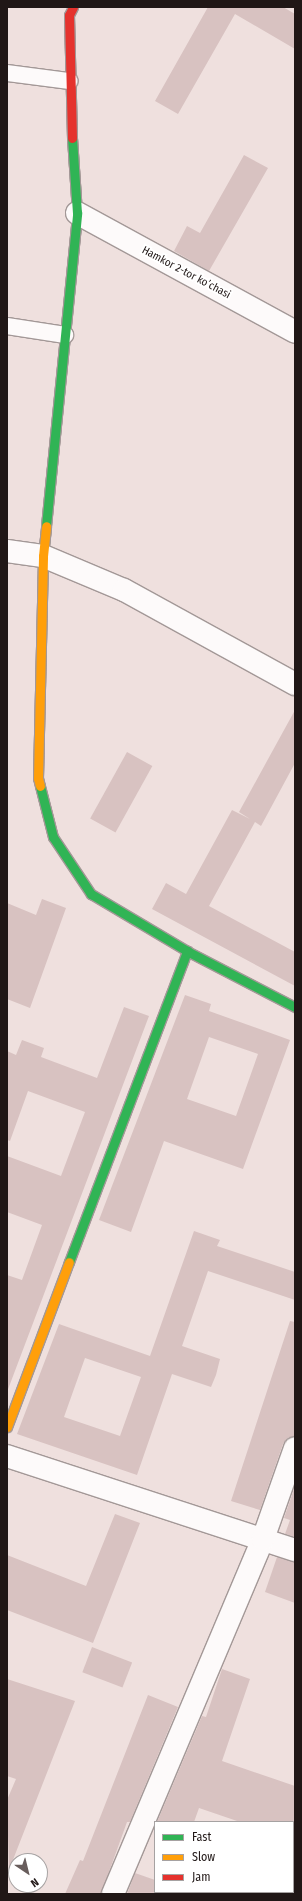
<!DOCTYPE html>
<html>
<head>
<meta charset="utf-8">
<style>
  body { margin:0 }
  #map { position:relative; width:302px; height:1901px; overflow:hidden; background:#efe0de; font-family:"Fira Sans Condensed",sans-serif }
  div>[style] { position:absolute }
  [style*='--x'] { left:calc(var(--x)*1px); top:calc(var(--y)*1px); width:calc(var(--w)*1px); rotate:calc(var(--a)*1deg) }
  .building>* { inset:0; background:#d8c2c1; transform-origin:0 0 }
  .roads { filter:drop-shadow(1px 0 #a39897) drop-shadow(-1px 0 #a39897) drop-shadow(0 1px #a39897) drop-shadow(0 -1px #a39897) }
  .lane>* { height:16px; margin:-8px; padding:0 8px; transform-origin:8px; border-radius:8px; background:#fdfafa }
  .street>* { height:22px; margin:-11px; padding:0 11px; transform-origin:11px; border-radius:11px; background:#fdfafa }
  .fast>* { height:9px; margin:-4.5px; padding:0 4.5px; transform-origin:4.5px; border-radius:4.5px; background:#30b455 }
  .slow>* { height:9px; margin:-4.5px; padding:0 4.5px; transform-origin:4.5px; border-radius:4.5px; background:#ff9f0a }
  .jam>* { height:9px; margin:-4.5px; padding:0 4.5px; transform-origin:4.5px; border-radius:4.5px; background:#e5322d }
  span { translate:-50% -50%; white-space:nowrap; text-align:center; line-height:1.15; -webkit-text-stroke:4px #fff; paint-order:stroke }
  .street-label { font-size:11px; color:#201716 }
  .frame { position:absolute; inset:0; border:8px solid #201716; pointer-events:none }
  .legend { position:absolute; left:154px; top:1821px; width:140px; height:72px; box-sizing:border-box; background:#fff; border:1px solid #a6a2a2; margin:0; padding:5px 7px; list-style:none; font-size:12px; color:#201716 }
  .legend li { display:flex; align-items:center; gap:8px; height:20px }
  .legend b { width:20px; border:1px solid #a6a2a2 }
  .north { position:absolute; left:8px; top:1853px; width:40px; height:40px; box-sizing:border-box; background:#fff; border:1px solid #a6a2a2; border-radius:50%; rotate:145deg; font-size:11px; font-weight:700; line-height:16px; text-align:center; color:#201716 }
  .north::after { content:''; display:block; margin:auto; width:14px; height:18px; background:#685d5c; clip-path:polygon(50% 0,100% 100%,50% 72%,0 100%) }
</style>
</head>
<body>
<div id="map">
  <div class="building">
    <i style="clip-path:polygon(208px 7px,283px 7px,295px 14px,295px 49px,235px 14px,178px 114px,155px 101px)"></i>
    <i style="clip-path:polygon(244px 155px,268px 168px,209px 271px,174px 251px,187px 226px,200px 233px)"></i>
    <i style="clip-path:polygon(295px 710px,295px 763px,261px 826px,255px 822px,209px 906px,295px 952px,295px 986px,152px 909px,166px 883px,186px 894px,232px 810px,250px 819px,239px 812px)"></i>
    <i style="left:127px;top:752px;width:29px;height:76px;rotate:29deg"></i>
    <i style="clip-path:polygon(42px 899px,66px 908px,30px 1008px,7px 999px,7px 903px,36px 915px)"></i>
    <i style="clip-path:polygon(evenodd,185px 995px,211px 1004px,209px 1011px,290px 1040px,243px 1169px,164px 1141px,131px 1232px,99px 1220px,185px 995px,209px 1037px,258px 1054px,236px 1116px,187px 1099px,209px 1037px)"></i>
    <i style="clip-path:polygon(124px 1007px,149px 1016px,7px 1392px,7px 1275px,22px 1280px,42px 1225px,7px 1212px,7px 1156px,61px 1176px,85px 1112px,28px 1091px,10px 1141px,7px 1140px,7px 1051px,16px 1055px,22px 1040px,44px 1048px,41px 1057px,97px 1078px)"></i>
    <i style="clip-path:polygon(evenodd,194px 1231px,220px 1240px,217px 1246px,295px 1272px,295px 1300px,208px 1271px,182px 1346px,220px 1359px,216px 1375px,211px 1387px,172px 1374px,137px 1475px,17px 1434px,59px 1324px,150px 1356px,194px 1231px,85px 1358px,141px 1377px,120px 1436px,64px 1417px,85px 1358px)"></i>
    <i style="clip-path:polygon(290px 1321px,295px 1322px,295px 1436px,287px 1438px,283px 1444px,260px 1510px,231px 1501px)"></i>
    <i style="clip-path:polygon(295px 1486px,295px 1537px,285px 1534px,290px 1520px,284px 1518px)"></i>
    <i style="clip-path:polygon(115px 1514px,140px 1523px,93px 1643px,7px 1610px,7px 1555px,86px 1586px)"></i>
    <i style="clip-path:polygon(277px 1557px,295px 1562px,295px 1603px,265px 1592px)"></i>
    <i style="left:92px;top:1647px;width:43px;height:27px;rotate:21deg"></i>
    <i style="clip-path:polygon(222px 1669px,250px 1679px,222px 1761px,295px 1786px,295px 1822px,240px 1822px,199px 1808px,194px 1822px,157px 1822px,202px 1716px,206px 1717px)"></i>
    <i style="clip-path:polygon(7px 1679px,75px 1701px,9px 1870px,7px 1800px,16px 1779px,7px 1776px)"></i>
    <i style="clip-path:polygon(148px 1695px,178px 1707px,130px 1822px,127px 1822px,101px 1894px,65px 1894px,80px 1860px,83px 1861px)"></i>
    <i style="clip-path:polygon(135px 1873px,155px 1880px,155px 1892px,185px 1892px,184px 1894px,127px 1894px)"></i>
  </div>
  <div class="roads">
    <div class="lane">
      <i style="--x:7;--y:73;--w:63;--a:7.4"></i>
      <i style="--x:7;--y:326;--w:59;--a:8.8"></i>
    </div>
    <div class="street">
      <i style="--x:77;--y:213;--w:248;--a:28.6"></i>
      <i style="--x:7;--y:551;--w:36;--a:8"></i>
      <i style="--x:43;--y:556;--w:88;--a:22.8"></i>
      <i style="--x:124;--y:590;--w:195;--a:28.8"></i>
      <i style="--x:7;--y:1456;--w:303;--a:18.1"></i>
      <i style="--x:113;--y:1894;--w:385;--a:-67.1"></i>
      <i style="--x:263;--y:1539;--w:96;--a:-70.6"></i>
    </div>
    <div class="fast">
      <i style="--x:46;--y:526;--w:315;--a:-84.3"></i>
      <i style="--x:77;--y:213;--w:75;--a:-93.8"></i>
      <i style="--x:40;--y:786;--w:53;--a:75.7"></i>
      <i style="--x:53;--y:837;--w:69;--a:56.3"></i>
      <i style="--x:91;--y:894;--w:112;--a:30.7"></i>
      <i style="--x:187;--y:951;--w:122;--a:27.4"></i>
      <i style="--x:69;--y:1262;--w:333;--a:-69.2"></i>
    </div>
    <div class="slow">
      <i style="--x:40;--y:786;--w:8;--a:-104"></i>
      <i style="--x:38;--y:778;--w:222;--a:-88.7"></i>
      <i style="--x:43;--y:556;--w:30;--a:-84"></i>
      <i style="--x:7;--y:1427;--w:176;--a:-69.4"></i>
    </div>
    <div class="jam">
      <i style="--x:72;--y:138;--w:123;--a:-91.4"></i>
      <i style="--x:69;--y:15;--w:9;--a:-63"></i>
    </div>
  </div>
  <div class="street-label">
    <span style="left:186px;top:273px;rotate:28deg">Hamkor 2-tor koʼchasi</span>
  </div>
  <div class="frame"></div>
  <ul class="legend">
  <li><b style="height:5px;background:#30b455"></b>Fast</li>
  <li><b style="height:5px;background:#ff9f0a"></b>Slow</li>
  <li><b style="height:5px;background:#e5322d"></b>Jam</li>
  </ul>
  <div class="north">N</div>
</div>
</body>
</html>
